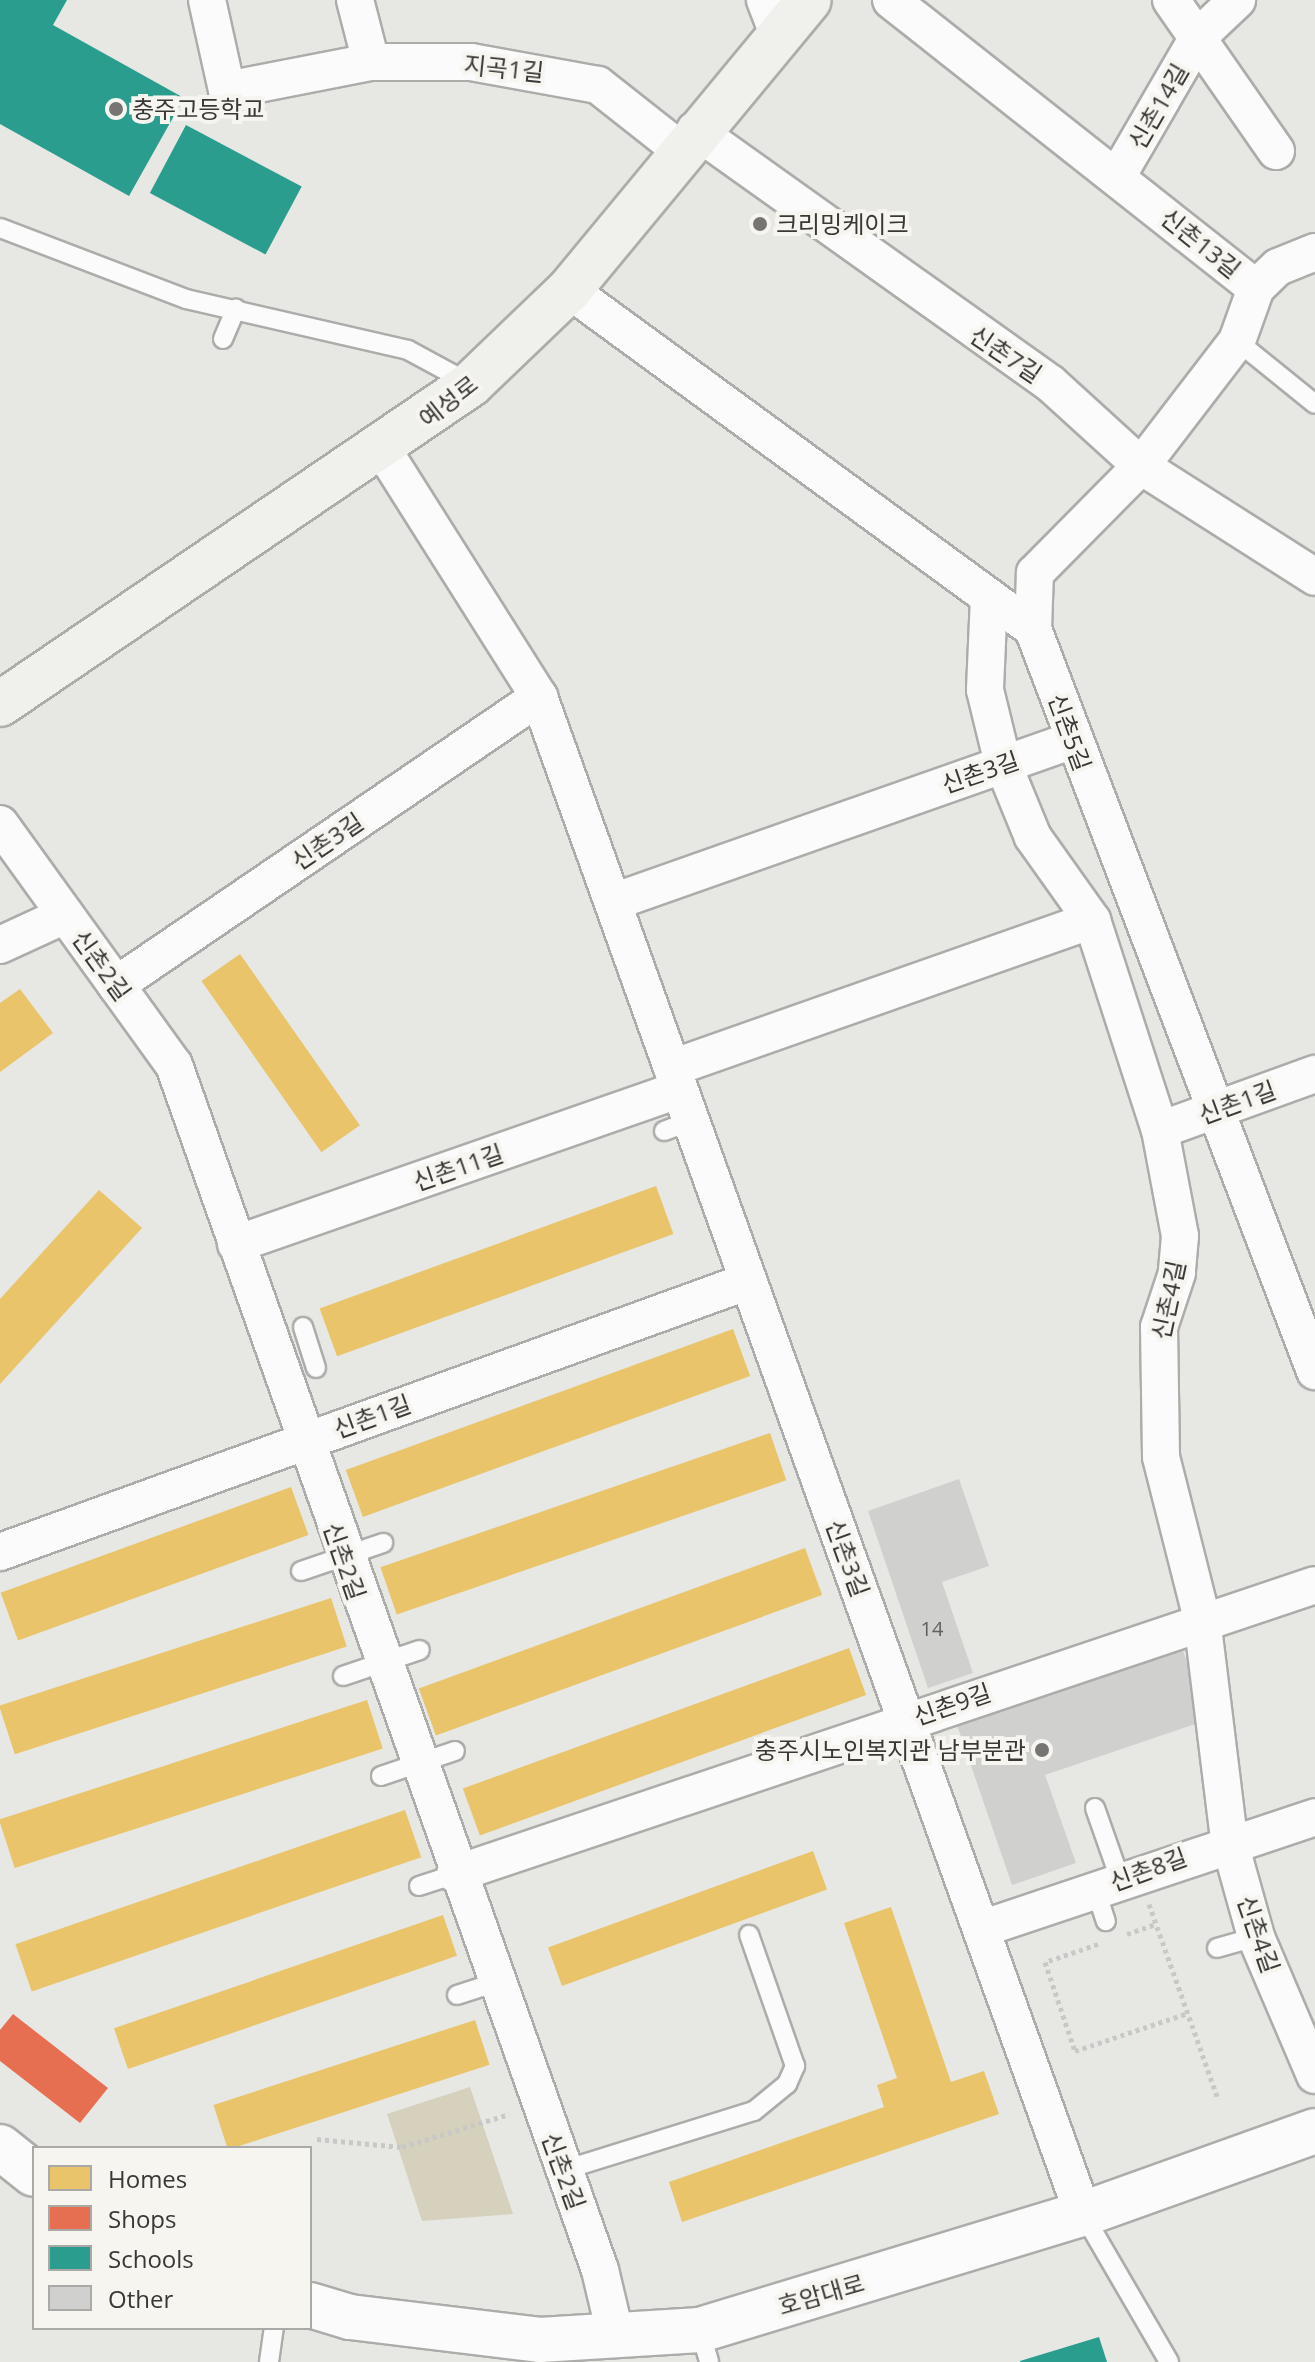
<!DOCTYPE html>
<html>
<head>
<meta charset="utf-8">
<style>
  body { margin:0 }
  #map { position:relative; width:1315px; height:2362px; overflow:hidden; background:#e7e7e4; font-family:"Open Sans","Noto Sans KR",sans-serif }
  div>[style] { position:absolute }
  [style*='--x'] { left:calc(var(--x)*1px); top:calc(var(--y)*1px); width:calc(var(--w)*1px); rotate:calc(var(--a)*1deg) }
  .green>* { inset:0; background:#d5d1bc }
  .homes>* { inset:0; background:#e9c46a; transform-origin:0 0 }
  .shops>* { inset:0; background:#e76f51 }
  .schools>* { inset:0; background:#2a9d8f; transform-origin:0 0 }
  .building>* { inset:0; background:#d0d0cf }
  .path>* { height:5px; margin-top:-2.5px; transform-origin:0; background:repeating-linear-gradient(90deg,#c8c8c7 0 4px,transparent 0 8px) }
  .roads { filter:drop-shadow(2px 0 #acacaa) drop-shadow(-2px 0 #acacaa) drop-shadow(0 2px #acacaa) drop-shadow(0 -2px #acacaa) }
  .service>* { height:18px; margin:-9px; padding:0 9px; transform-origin:9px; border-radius:9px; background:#fbfbfb }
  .minor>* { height:36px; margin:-18px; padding:0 18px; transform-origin:18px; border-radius:18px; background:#fbfbfb }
  .tertiary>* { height:44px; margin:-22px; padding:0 22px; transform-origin:22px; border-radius:22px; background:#fbfbfb }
  .secondary>* { height:44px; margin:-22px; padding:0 22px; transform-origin:22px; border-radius:22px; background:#f0f0ec }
  .dots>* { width:22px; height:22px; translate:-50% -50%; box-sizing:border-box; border:4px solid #f6f5f0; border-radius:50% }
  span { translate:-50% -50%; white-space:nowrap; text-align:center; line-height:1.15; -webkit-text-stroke:8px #f6f5f0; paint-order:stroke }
  .number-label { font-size:20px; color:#60605e }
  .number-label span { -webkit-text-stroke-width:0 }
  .street-label { font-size:24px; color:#393837 }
  .poi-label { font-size:24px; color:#393837 }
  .left { translate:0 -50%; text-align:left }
  .right { translate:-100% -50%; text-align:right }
  .legend { position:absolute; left:32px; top:2146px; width:280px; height:184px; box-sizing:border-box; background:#f6f5f0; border:2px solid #aaa9a6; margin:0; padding:10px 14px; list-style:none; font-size:24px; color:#393837 }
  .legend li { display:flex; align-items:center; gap:16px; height:40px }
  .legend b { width:40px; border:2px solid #aaa9a6 }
</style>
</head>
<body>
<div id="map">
  <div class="green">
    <i style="clip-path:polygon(470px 2087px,513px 2214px,422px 2221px,387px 2114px)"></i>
  </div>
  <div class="homes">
    <i style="left:240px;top:954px;width:209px;height:47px;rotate:55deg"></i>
    <i style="clip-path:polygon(20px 989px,53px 1033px,0 1072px,0 1003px)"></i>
    <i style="left:656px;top:1186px;width:51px;height:358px;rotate:70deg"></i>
    <i style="clip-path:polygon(99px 1190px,142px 1228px,0 1384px,0 1299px)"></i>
    <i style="left:733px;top:1329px;width:50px;height:412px;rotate:70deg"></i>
    <i style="left:770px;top:1433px;width:50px;height:412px;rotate:71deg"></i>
    <i style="left:291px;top:1487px;width:51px;height:309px;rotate:70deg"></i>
    <i style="left:805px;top:1548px;width:50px;height:411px;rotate:70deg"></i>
    <i style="left:331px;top:1598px;width:51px;height:349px;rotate:72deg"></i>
    <i style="left:849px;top:1648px;width:50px;height:411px;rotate:70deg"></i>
    <i style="left:367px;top:1700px;width:51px;height:387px;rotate:72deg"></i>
    <i style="left:405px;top:1810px;width:50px;height:412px;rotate:71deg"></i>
    <i style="left:813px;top:1851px;width:41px;height:282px;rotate:70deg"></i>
    <i style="clip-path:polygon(891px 1907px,951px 2082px,984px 2071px,999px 2114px,682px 2222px,669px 2182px,884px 2107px,877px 2085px,897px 2078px,844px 1923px)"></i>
    <i style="left:443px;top:1915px;width:43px;height:348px;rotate:71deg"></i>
    <i style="left:475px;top:2020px;width:47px;height:275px;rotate:72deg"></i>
  </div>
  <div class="shops">
    <i style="clip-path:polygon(13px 2014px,108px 2088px,80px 2123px,0 2061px,0 2030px)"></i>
  </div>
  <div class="schools">
    <i style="clip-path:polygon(0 0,67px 0,53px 25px,184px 98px,129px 196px,0 124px)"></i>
    <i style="left:186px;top:125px;width:131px;height:77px;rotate:28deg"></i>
    <i style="clip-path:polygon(1099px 2337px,1107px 2362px,1020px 2362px,1020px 2361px)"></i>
  </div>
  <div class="building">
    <i style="clip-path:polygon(959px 1479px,989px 1566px,942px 1582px,973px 1673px,928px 1688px,868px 1511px)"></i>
    <i style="clip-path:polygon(1182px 1648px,1207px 1720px,1045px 1775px,1076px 1863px,1012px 1885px,957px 1725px)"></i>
  </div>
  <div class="path">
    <i style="--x:1149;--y:1904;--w:207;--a:70.5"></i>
    <i style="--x:1127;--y:1934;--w:31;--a:-19"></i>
    <i style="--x:1098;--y:1944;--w:56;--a:161.2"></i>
    <i style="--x:1045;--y:1962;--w:94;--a:71.4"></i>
    <i style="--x:1075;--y:2051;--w:119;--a:-18.6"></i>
    <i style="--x:317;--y:2139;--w:85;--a:5.4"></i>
    <i style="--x:402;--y:2147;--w:112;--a:-17.1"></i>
  </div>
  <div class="roads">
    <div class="service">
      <i style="--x:0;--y:228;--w:199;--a:20.9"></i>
      <i style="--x:186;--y:299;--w:228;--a:12.9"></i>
      <i style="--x:408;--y:350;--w:69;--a:28.4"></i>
      <i style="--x:223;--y:339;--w:33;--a:-67"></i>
      <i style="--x:1237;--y:341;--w:100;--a:38.9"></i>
      <i style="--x:664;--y:1131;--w:28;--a:-21"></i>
      <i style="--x:303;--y:1327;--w:43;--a:72.4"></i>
      <i style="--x:301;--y:1571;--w:87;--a:-18.9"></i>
      <i style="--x:343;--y:1676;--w:81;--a:-18.7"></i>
      <i style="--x:381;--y:1776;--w:78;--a:-18.7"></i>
      <i style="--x:1095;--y:1808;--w:75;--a:70.6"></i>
      <i style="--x:419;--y:1886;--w:38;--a:-18"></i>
      <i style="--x:1095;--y:1888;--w:35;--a:72"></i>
      <i style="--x:1217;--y:1948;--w:41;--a:-15.8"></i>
      <i style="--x:457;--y:1995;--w:40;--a:-18"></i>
      <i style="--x:564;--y:2170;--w:199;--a:-17.3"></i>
      <i style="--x:754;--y:2111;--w:43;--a:-39.3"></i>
      <i style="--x:787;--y:2084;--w:20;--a:-66"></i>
      <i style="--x:795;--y:2066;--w:139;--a:-109.3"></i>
      <i style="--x:1083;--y:2214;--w:171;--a:59.8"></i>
      <i style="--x:700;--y:2330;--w:33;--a:74"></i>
      <i style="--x:269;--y:2362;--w:34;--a:-82"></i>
    </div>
    <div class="minor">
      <i style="--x:207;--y:0;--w:92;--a:77.5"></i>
      <i style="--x:227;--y:90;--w:147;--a:-11"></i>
      <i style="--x:355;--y:0;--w:64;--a:75.5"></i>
      <i style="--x:371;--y:62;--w:100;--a:0"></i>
      <i style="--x:471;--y:62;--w:129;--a:10.3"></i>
      <i style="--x:598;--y:85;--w:103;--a:38.3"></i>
      <i style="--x:765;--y:0;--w:42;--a:69"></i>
      <i style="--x:891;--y:0;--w:465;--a:38.3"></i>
      <i style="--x:1171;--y:0;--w:184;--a:55.2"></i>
      <i style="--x:695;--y:130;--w:437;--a:35.5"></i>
      <i style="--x:1051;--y:384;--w:122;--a:42.3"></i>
      <i style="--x:1141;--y:466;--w:206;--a:32.5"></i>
      <i style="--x:1118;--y:175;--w:160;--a:-59.9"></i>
      <i style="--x:1198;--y:37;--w:54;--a:-43.5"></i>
      <i style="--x:569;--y:290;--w:575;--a:36.15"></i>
      <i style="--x:1033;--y:629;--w:794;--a:69.19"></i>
      <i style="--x:383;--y:450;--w:292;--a:57.7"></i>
      <i style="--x:539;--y:697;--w:1612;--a:70.27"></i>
      <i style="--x:989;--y:597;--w:93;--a:92.5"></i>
      <i style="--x:985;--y:690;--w:76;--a:76.3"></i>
      <i style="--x:1003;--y:764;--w:79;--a:67.7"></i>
      <i style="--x:1033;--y:837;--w:102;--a:54.6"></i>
      <i style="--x:1092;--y:920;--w:221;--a:72.1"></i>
      <i style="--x:1160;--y:1130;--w:108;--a:79.3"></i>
      <i style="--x:1180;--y:1236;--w:37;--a:95"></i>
      <i style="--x:1177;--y:1273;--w:57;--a:108.4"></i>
      <i style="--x:1159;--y:1327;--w:130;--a:89.1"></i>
      <i style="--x:1161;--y:1457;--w:167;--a:75.8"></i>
      <i style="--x:1202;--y:1619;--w:223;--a:83"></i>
      <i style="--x:1229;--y:1840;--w:101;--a:74.4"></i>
      <i style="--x:1256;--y:1937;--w:150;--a:66.9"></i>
      <i style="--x:1033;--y:629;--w:56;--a:-88"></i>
      <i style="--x:1035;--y:573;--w:151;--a:-45.3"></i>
      <i style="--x:1141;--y:466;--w:158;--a:-52.5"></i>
      <i style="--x:1237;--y:341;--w:56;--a:-70.3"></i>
      <i style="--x:1256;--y:288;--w:30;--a:-44"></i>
      <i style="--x:1278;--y:267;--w:40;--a:-22"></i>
      <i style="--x:0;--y:824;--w:297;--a:54.2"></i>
      <i style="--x:174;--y:1065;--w:1278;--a:70.53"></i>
      <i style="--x:600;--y:2270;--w:69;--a:76.6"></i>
      <i style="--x:616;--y:901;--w:484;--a:-19.4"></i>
      <i style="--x:0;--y:945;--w:72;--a:-24.8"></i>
      <i style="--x:116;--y:985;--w:512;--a:-34.25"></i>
      <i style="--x:672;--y:1068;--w:445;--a:-19.4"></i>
      <i style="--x:1160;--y:1130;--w:165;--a:-19.9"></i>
      <i style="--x:236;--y:1244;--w:469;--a:-19.2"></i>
      <i style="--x:0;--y:1552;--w:793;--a:-19.9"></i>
      <i style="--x:455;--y:1874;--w:907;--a:-18.57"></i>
      <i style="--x:984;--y:1928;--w:349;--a:-18.5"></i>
    </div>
    <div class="tertiary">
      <i style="--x:0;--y:2147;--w:43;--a:38.5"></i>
      <i style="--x:310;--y:2305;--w:42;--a:16.7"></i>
      <i style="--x:350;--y:2317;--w:191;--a:6.9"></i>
      <i style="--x:540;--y:2340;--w:160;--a:-3.6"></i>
      <i style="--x:700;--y:2330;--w:400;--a:-16.9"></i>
      <i style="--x:1083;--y:2214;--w:246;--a:-19.7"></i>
    </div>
    <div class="secondary">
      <i style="--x:0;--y:704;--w:569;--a:-34.19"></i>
      <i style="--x:471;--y:384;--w:136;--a:-43.8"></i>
      <i style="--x:569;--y:290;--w:376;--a:-50.4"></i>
    </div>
  </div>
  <div class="dots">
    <i style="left:116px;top:109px;background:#767574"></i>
    <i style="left:760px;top:224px;background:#767574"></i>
    <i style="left:1042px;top:1750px;background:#767574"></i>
  </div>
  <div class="number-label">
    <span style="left:932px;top:1628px">14</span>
  </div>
  <div class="street-label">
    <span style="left:504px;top:68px;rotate:6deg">지곡1길</span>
    <span style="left:1158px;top:106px;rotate:-60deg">신촌14길</span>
    <span style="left:1201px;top:243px;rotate:39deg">신촌13길</span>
    <span style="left:1006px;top:354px;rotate:34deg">신촌7길</span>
    <span style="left:448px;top:401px;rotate:-38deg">예성로</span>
    <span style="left:1070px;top:732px;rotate:70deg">신촌5길</span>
    <span style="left:980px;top:772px;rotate:-19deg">신촌3길</span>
    <span style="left:327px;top:841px;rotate:-34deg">신촌3길</span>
    <span style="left:102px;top:965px;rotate:54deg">신촌2길</span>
    <span style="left:1237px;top:1102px;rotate:-20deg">신촌1길</span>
    <span style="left:458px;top:1167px;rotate:-19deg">신촌11길</span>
    <span style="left:1168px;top:1300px;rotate:-78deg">신촌4길</span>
    <span style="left:372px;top:1416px;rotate:-20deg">신촌1길</span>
    <span style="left:848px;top:1558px;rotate:70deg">신촌3길</span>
    <span style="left:345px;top:1561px;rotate:71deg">신촌2길</span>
    <span style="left:952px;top:1704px;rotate:-19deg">신촌9길</span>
    <span style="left:1148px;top:1869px;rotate:-20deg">신촌8길</span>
    <span style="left:1259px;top:1934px;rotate:71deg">신촌4길</span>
    <span style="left:564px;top:2171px;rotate:70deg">신촌2길</span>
    <span style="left:821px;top:2294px;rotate:-16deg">호암대로</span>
  </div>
  <div class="poi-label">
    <span class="left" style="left:132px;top:109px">충주고등학교</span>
    <span class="left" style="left:776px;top:224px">크리밍케이크</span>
    <span class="right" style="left:1026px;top:1750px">충주시노인복지관 남부분관</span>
  </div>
  <ul class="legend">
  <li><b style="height:22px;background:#e9c46a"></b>Homes</li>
  <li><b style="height:22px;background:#e76f51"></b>Shops</li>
  <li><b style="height:22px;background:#2a9d8f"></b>Schools</li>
  <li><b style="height:22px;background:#d0d0cf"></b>Other</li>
  </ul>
</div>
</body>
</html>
